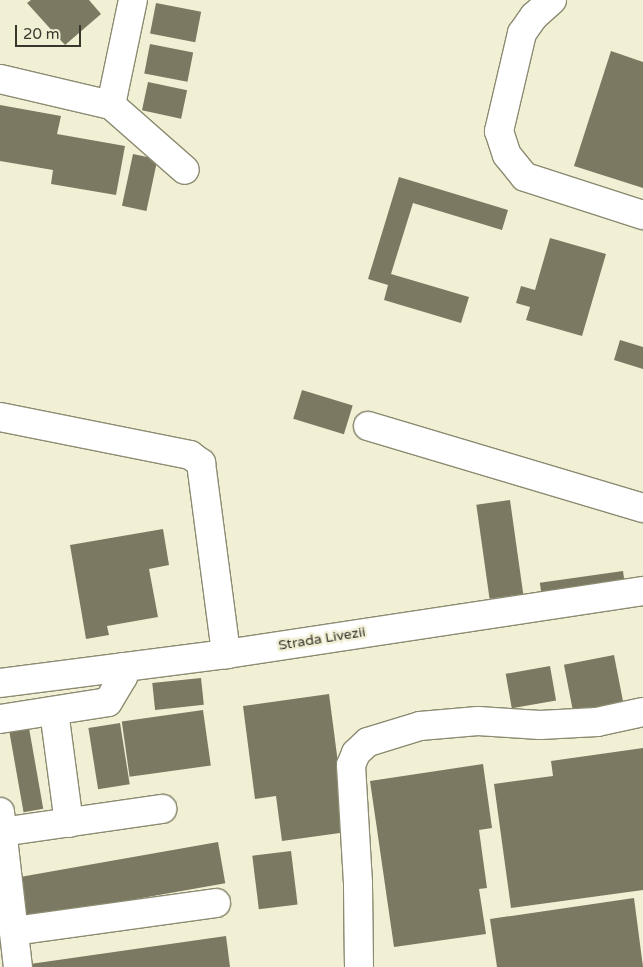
<!DOCTYPE html>
<html>
<head>
<meta charset="utf-8">
<style>
  body { margin:0 }
  #map { position:relative; width:643px; height:967px; overflow:hidden; background:#f1efd4; font-family:"Varela Round",sans-serif }
  div>[style] { position:absolute }
  [style*='--x'] { left:calc(var(--x)*1px); top:calc(var(--y)*1px); width:calc(var(--w)*1px); rotate:calc(var(--a)*1deg) }
  .building>* { inset:0; background:#7b7961; transform-origin:0 0 }
  .roads { filter:drop-shadow(1px 0 #8c8b72) drop-shadow(-1px 0 #8c8b72) drop-shadow(0 1px #8c8b72) drop-shadow(0 -1px #8c8b72) }
  .minor>* { height:28px; margin:-14px; padding:0 14px; transform-origin:14px; border-radius:14px; background:#fff }
  span { translate:-50% -50%; white-space:nowrap; text-align:center; line-height:1.15; -webkit-text-stroke:5px #f1efd4; paint-order:stroke }
  .street-label { font-size:14px; color:#38372d }
  .scale { position:absolute; left:15px; top:25px; width:66px; height:22px; box-sizing:border-box; border:2px solid #38372d; border-top:0; padding-left:6px; font-size:15px; line-height:18px; white-space:nowrap; color:#38372d; -webkit-text-stroke:4px #f1efd4; paint-order:stroke }
</style>
</head>
<body>
<div id="map">
  <div class="building">
    <i style="clip-path:polygon(31px 0,89px 0,101px 14px,65px 45px,27px 3px)"></i>
    <i style="left:156px;top:3px;width:46px;height:31px;rotate:11deg"></i>
    <i style="left:150px;top:44px;width:44px;height:30px;rotate:11deg"></i>
    <i style="clip-path:polygon(611px 51px,643px 62px,643px 188px,574px 166px)"></i>
    <i style="left:148px;top:82px;width:40px;height:29px;rotate:12deg"></i>
    <i style="clip-path:polygon(0 105px,61px 116px,57px 134px,125px 146px,116px 195px,51px 184px,53px 170px,0 161px)"></i>
    <i style="left:133px;top:154px;width:25px;height:53px;rotate:12deg"></i>
    <i style="clip-path:polygon(399px 177px,508px 210px,502px 230px,413px 203px,391px 274px,469px 297px,461px 323px,384px 300px,388px 285px,368px 279px)"></i>
    <i style="clip-path:polygon(550px 238px,606px 254px,582px 336px,526px 320px,530px 307px,516px 303px,521px 286px,535px 290px)"></i>
    <i style="clip-path:polygon(620px 340px,643px 347px,643px 369px,614px 360px)"></i>
    <i style="left:302px;top:390px;width:53px;height:30px;rotate:17deg"></i>
    <i style="left:510px;top:500px;width:95px;height:34px;rotate:82deg"></i>
    <i style="clip-path:polygon(163px 529px,169px 565px,149px 569px,158px 617px,107px 626px,109px 635px,86px 639px,70px 545px)"></i>
    <i style="left:623px;top:571px;width:15px;height:84px;rotate:82deg"></i>
    <i style="left:614px;top:655px;width:49px;height:51px;rotate:79deg"></i>
    <i style="left:550px;top:666px;width:35px;height:45px;rotate:80deg"></i>
    <i style="left:201px;top:678px;width:27px;height:49px;rotate:84deg"></i>
    <i style="clip-path:polygon(329px 694px,347px 832px,282px 841px,276px 796px,255px 799px,243px 706px)"></i>
    <i style="left:203px;top:710px;width:56px;height:82px;rotate:82deg"></i>
    <i style="left:120px;top:723px;width:62px;height:32px;rotate:81deg"></i>
    <i style="left:29px;top:728px;width:82px;height:20px;rotate:80deg"></i>
    <i style="clip-path:polygon(643px 748px,643px 890px,511px 908px,494px 784px,553px 776px,551px 761px)"></i>
    <i style="clip-path:polygon(483px 764px,492px 828px,479px 830px,487px 888px,479px 889px,486px 934px,394px 947px,370px 781px)"></i>
    <i style="left:218px;top:842px;width:42px;height:204px;rotate:80deg"></i>
    <i style="left:291px;top:851px;width:54px;height:39px;rotate:83deg"></i>
    <i style="clip-path:polygon(634px 898px,643px 967px,497px 967px,490px 919px)"></i>
    <i style="clip-path:polygon(226px 936px,230px 967px,23px 967px,23px 965px)"></i>
  </div>
  <div class="roads">
    <div class="minor">
      <i style="--x:552;--y:0;--w:24;--a:138"></i>
      <i style="--x:534;--y:16;--w:21;--a:125"></i>
      <i style="--x:522;--y:33;--w:101;--a:103.2"></i>
      <i style="--x:499;--y:131;--w:25;--a:72"></i>
      <i style="--x:507;--y:155;--w:28;--a:51"></i>
      <i style="--x:525;--y:177;--w:124;--a:17.9"></i>
      <i style="--x:0;--y:79;--w:114;--a:13.2"></i>
      <i style="--x:111;--y:105;--w:98;--a:41.3"></i>
      <i style="--x:111;--y:105;--w:107;--a:-78.2"></i>
      <i style="--x:0;--y:417;--w:194;--a:11.3"></i>
      <i style="--x:190;--y:455;--w:14;--a:36"></i>
      <i style="--x:201;--y:463;--w:193;--a:82.5"></i>
      <i style="--x:368;--y:426;--w:287;--a:16.6"></i>
      <i style="--x:0;--y:683;--w:228;--a:-7.3"></i>
      <i style="--x:226;--y:654;--w:422;--a:-8.6"></i>
      <i style="--x:54;--y:711;--w:113;--a:82.4"></i>
      <i style="--x:0;--y:719;--w:109;--a:-8.9"></i>
      <i style="--x:108;--y:702;--w:29;--a:-59"></i>
      <i style="--x:123;--y:677;--w:10;--a:-90"></i>
      <i style="--x:0;--y:812;--w:156;--a:83.4"></i>
      <i style="--x:2;--y:832;--w:162;--a:-8.2"></i>
      <i style="--x:14;--y:931;--w:204;--a:-7.9"></i>
      <i style="--x:359;--y:967;--w:84;--a:-90.7"></i>
      <i style="--x:358;--y:883;--w:118;--a:-93.4"></i>
      <i style="--x:351;--y:765;--w:13;--a:-67"></i>
      <i style="--x:356;--y:753;--w:16;--a:-43"></i>
      <i style="--x:368;--y:742;--w:54;--a:-17.1"></i>
      <i style="--x:420;--y:726;--w:58;--a:-4.9"></i>
      <i style="--x:478;--y:721;--w:62;--a:3.7"></i>
      <i style="--x:540;--y:725;--w:57;--a:-3"></i>
      <i style="--x:597;--y:722;--w:47;--a:-12.3"></i>
    </div>
  </div>
  <div class="street-label">
    <span style="left:322px;top:639px;rotate:-9deg">Strada Livezii</span>
  </div>
  <div class="scale">20 m</div>
</div>
</body>
</html>
